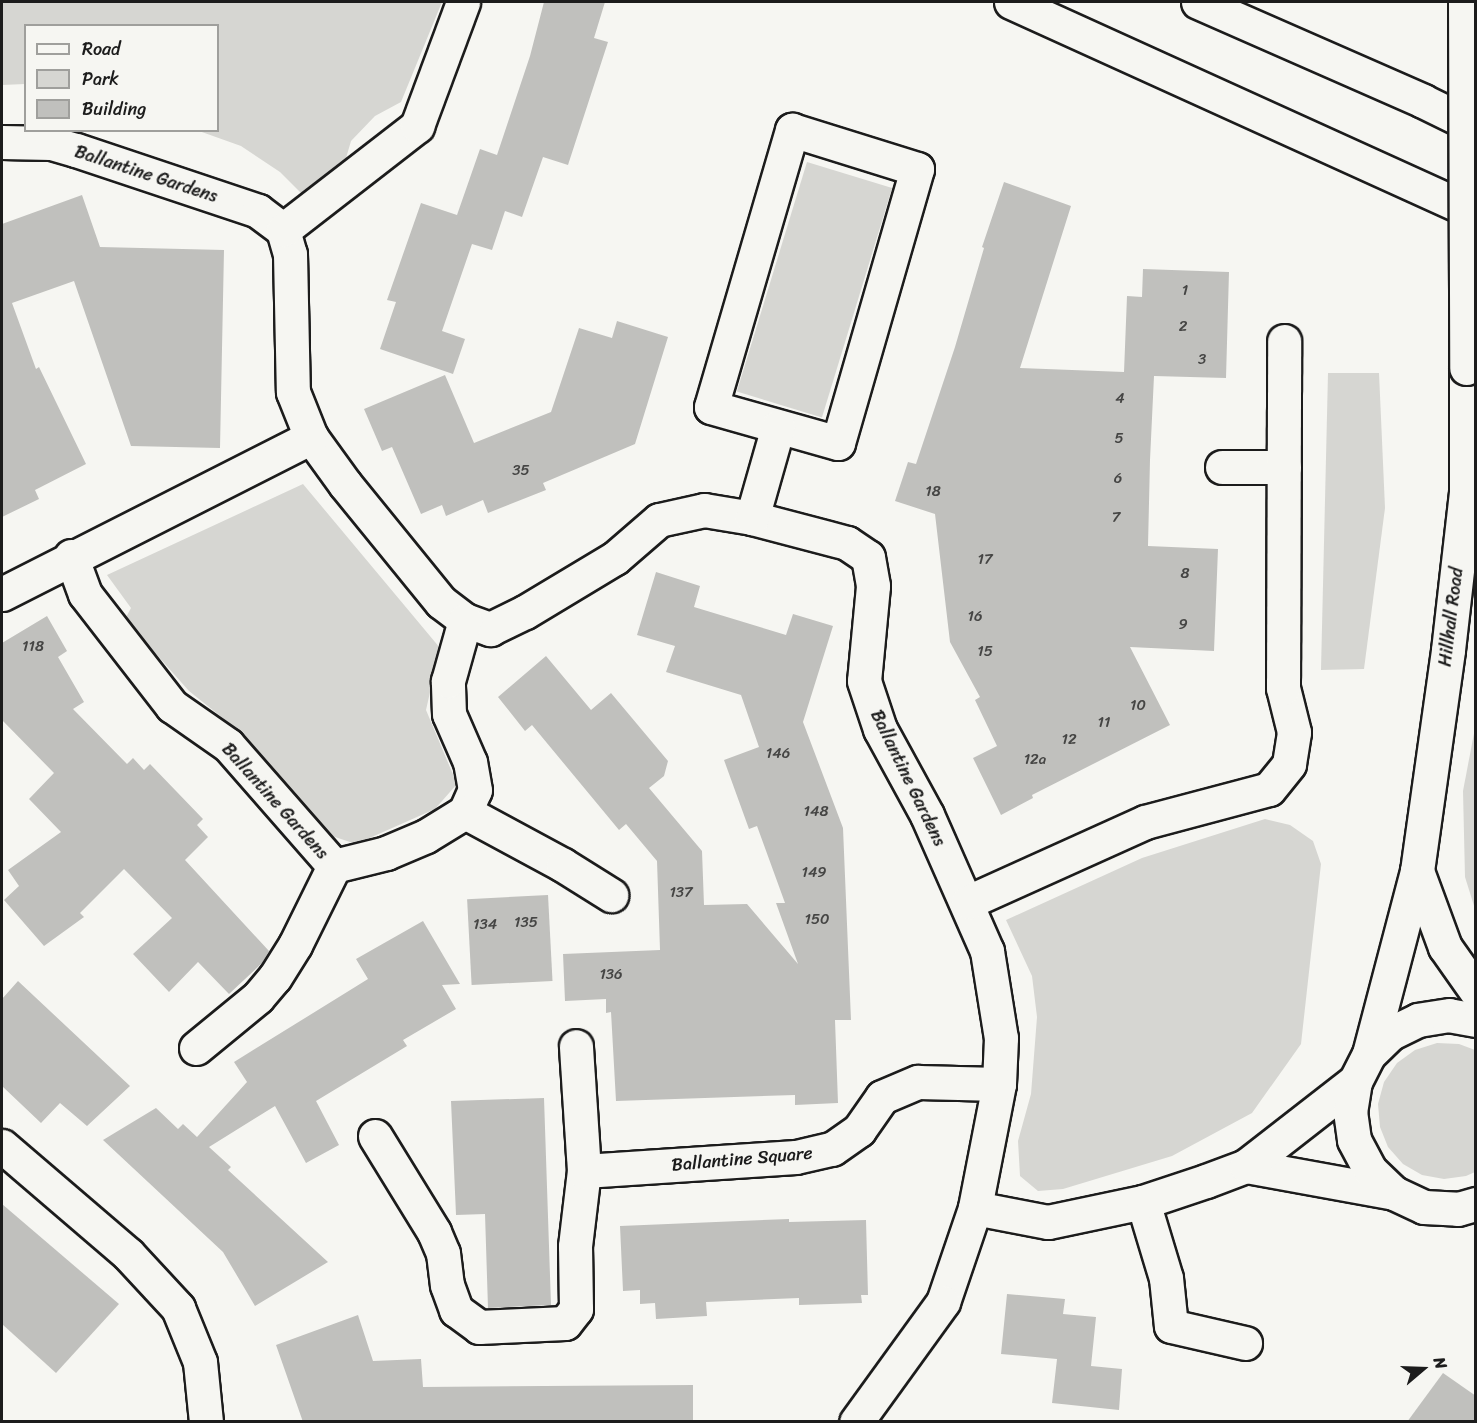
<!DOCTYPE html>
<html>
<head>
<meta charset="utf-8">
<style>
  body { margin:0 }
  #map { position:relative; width:1477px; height:1423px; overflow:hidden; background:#f6f6f2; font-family:Sriracha,sans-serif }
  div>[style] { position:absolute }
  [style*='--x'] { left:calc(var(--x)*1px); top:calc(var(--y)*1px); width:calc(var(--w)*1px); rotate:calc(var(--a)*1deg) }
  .green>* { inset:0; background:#d6d6d2; transform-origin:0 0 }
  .building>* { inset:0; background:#c0c0bd; transform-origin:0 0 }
  .roads { filter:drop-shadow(2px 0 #1c1c1c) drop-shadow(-2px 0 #1c1c1c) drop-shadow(0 2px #1c1c1c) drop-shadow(0 -2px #1c1c1c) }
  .minor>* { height:33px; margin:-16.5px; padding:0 16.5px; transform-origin:16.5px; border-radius:16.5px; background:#f6f6f2 }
  .major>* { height:33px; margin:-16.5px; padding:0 16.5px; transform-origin:16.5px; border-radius:16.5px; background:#f6f6f2 }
  .highway>* { height:33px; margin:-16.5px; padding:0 16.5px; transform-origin:16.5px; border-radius:16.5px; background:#f6f6f2 }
  .bridges { filter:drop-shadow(2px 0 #1c1c1c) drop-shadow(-2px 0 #1c1c1c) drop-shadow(0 2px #1c1c1c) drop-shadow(0 -2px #1c1c1c) }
  .major-bridge>* { height:33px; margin:-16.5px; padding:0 16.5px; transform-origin:16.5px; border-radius:16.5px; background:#f6f6f2 }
  span { translate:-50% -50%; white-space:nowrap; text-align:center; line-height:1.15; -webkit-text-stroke:4.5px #f6f6f2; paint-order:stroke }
  .number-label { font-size:15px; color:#454544 }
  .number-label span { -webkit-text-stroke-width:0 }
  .street-label { font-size:18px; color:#1c1c1c }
  .frame { position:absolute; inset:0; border:3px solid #1c1c1c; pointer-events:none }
  .legend { position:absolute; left:24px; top:24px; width:195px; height:108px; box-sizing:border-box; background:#f6f6f2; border:2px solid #9f9f9c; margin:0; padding:8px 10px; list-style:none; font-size:18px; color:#1c1c1c }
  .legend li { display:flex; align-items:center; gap:12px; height:30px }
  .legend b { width:30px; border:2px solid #9f9f9c }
  .north { position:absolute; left:1393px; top:1339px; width:60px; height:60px; -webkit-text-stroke:4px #f6f6f2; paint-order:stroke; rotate:71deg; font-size:16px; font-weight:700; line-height:24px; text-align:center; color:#1c1c1c }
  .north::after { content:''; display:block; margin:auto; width:21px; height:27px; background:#1c1c1c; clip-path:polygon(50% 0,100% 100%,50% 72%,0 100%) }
</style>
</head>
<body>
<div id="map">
  <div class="green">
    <i style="clip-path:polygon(2px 2px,442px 2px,401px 102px,375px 116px,351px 141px,344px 165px,305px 197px,280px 172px,241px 146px,199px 131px,218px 130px,218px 26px,26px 26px,25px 84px,2px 85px)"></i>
    <i style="left:807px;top:162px;width:89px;height:240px;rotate:17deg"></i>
    <i style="clip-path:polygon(1328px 373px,1379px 373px,1385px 508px,1364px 669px,1321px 670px)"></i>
    <i style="clip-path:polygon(303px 484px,440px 648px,426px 710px,457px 784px,435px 809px,356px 844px,323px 833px,244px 735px,189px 691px,125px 619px,131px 608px,107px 575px)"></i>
    <i style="clip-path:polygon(1475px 728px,1475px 909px,1465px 877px,1463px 791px)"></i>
    <i style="clip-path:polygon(1265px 819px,1290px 825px,1313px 841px,1321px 864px,1301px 1044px,1252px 1113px,1172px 1156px,1063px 1189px,1038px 1191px,1020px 1176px,1018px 1141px,1031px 1094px,1037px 1017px,1032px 976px,1006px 920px,1142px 858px)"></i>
    <i style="clip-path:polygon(1437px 1043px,1459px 1044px,1475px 1050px,1475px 1172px,1466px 1176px,1444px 1179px,1422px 1175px,1403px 1164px,1388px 1147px,1380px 1127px,1378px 1104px,1384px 1082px,1397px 1063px,1415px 1050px)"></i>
  </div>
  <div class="building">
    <i style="clip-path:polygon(544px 2px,605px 2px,594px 38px,608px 42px,568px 165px,543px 157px,522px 217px,505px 211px,492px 250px,472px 244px,442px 331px,465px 339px,453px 374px,380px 349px,396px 302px,387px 300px,421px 203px,457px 215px,480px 149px,497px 155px,530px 56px)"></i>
    <i style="clip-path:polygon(1004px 182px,1071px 206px,1020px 368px,1124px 372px,1127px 296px,1142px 297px,1143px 269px,1229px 272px,1226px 378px,1154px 376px,1150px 460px,1148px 546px,1218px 549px,1214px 651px,1130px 647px,1170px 725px,1032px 795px,1033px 798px,1001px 815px,973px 758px,997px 746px,975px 700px,980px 697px,950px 642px,935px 514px,895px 501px,908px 462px,916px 464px,955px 347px,984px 248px,982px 247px)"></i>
    <i style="clip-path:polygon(82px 195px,100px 247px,224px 250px,220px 448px,131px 446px,74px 281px,12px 303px,36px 369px,39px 367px,86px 464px,35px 490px,39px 499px,2px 517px,2px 224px)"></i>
    <i style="clip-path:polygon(617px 321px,668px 337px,635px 444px,543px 483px,546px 490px,488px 513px,483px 500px,446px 516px,442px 505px,421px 514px,392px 447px,382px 451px,364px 409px,445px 375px,474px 443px,551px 412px,579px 328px,612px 338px)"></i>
    <i style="clip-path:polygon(656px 572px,700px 586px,694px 607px,786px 635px,793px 614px,833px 626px,803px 722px,843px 828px,851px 1020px,835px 1020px,838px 1103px,795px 1105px,795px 1095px,616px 1101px,611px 1012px,606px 1013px,606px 999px,565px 1001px,563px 954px,660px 950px,657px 861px,626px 824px,619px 830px,532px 725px,525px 731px,498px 697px,546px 656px,591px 710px,611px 693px,668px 761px,664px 776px,649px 788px,702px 851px,704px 905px,747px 904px,798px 964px,776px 903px,785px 903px,757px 826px,749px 829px,724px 760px,759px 747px,741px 695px,666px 672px,675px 646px,637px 635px)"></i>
    <i style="clip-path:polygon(47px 616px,67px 651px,58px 657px,84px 702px,73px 709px,127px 764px,133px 758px,144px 770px,150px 764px,203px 819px,197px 825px,208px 837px,185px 860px,269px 951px,262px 963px,229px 994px,198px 962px,169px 992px,133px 954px,172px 918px,124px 869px,80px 913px,84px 917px,44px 946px,4px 900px,19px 886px,8px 870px,61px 832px,29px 799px,54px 773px,2px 720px,2px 643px)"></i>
    <i style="left:548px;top:895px;width:86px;height:81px;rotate:87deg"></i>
    <i style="clip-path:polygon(423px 921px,460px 984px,442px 985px,456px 1009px,403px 1040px,407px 1046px,316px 1101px,339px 1145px,306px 1163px,275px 1106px,209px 1147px,231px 1167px,228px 1170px,328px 1262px,255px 1306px,223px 1252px,103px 1140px,156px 1108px,178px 1129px,183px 1124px,197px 1137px,247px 1082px,234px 1062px,368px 979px,356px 959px)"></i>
    <i style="clip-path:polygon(18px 981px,130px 1086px,87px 1126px,60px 1103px,41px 1123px,2px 1086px,2px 999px)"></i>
    <i style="clip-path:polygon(544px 1098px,551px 1305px,488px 1308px,485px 1214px,456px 1215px,451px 1101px)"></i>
    <i style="clip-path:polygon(2px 1204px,119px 1304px,56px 1373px,2px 1324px)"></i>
    <i style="clip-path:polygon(789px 1219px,789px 1222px,866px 1220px,868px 1295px,861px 1295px,862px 1303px,799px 1305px,799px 1298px,706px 1302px,707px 1316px,656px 1319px,655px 1303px,640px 1304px,640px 1290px,623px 1291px,620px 1226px)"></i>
    <i style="clip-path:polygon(1007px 1294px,1065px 1299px,1063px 1314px,1096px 1317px,1091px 1366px,1122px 1369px,1119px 1410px,1052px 1403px,1057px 1359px,1001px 1354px)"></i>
    <i style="clip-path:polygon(358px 1315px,373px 1361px,421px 1359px,423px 1387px,693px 1385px,693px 1422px,303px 1422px,276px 1345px)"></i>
    <i style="clip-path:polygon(1443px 1373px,1476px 1396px,1476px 1422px,1407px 1422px)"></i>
  </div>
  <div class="roads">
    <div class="minor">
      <i style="--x:792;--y:130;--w:131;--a:17.3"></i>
      <i style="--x:917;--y:169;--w:285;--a:106.1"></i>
      <i style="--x:838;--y:443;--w:132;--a:-164.2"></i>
      <i style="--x:711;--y:407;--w:289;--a:-73.7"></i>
      <i style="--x:2;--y:142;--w:49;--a:1.2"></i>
      <i style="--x:51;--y:143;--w:26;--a:16"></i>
      <i style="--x:76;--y:150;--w:192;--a:18.5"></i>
      <i style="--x:258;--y:211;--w:31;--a:37"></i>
      <i style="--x:283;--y:230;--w:25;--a:74"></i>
      <i style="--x:290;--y:254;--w:138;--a:88.8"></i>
      <i style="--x:293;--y:392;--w:48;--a:68.2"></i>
      <i style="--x:311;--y:437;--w:58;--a:54.1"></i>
      <i style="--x:345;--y:484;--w:152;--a:50.9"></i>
      <i style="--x:441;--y:602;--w:30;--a:37"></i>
      <i style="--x:465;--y:620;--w:27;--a:20"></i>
      <i style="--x:490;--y:629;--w:39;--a:-26"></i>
      <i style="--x:525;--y:612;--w:105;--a:-31"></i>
      <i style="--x:615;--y:558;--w:58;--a:-40.8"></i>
      <i style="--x:659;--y:520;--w:46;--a:-12.5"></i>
      <i style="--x:704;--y:510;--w:49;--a:9.5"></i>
      <i style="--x:752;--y:518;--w:98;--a:14.7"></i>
      <i style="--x:847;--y:543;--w:25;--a:34"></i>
      <i style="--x:868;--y:557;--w:29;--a:80"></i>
      <i style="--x:873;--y:586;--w:95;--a:95.4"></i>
      <i style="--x:864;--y:681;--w:51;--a:71.6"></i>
      <i style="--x:880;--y:729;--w:98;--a:61.3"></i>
      <i style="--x:927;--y:815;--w:149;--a:66.2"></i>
      <i style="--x:987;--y:951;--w:88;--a:80.9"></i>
      <i style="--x:1001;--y:1038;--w:46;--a:92.5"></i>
      <i style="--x:999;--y:1084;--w:126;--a:101"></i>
      <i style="--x:975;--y:1208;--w:99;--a:108.8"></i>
      <i style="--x:943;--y:1302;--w:148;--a:125.9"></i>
      <i style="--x:283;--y:230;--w:170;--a:-37.8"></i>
      <i style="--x:417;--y:126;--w:132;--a:-69.6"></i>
      <i style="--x:1222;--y:467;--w:62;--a:0"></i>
      <i style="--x:752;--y:518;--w:95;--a:-74.1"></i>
      <i style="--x:71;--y:556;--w:40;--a:69.8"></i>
      <i style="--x:85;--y:594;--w:142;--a:52.2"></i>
      <i style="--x:172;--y:706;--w:68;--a:34.9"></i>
      <i style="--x:228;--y:745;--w:161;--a:48.8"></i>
      <i style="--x:334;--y:866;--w:54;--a:-14"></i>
      <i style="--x:386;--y:853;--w:43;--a:-23"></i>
      <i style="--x:426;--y:836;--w:46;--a:-31.6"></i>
      <i style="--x:465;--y:812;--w:24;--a:-66"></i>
      <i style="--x:475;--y:790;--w:28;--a:-100"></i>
      <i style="--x:470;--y:762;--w:52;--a:-113.6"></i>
      <i style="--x:449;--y:714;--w:33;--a:-92"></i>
      <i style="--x:448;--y:681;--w:63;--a:-74.4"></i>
      <i style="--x:2;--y:594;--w:347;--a:-26.9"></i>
      <i style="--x:465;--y:812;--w:111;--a:28.4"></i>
      <i style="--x:563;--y:865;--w:57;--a:32"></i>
      <i style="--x:968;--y:902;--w:194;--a:-24.3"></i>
      <i style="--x:1145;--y:822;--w:128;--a:-14.9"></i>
      <i style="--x:1269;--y:789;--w:32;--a:-51"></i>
      <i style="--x:1289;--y:764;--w:32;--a:-81"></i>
      <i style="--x:1294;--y:732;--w:45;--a:-104"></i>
      <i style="--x:1283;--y:688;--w:347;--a:-89.8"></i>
      <i style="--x:196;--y:1048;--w:80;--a:-39.4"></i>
      <i style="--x:258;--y:997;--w:26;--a:-50"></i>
      <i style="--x:275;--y:977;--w:38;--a:-58"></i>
      <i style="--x:295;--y:945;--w:88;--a:-63.7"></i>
      <i style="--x:375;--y:1136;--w:113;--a:58.4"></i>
      <i style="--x:434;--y:1232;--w:23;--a:67"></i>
      <i style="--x:443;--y:1253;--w:32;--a:83"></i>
      <i style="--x:447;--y:1285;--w:27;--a:70"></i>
      <i style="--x:456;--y:1310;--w:29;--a:36"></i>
      <i style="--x:479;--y:1327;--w:86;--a:-2.7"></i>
      <i style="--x:565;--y:1323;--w:18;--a:-52"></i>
      <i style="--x:576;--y:1309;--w:63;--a:-90.9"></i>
      <i style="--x:575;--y:1246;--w:76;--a:-83.2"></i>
      <i style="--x:584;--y:1171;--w:125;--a:-93.7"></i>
      <i style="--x:2;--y:1146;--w:166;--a:40.6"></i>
      <i style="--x:128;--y:1254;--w:74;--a:47.2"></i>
      <i style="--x:178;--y:1308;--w:58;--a:67.8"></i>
      <i style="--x:200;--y:1362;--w:60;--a:84.3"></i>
      <i style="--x:1246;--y:1166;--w:150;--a:10.3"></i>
      <i style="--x:584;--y:1171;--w:212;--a:-3.8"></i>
      <i style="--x:796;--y:1157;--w:37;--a:-13"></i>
      <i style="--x:832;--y:1149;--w:33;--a:-35"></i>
      <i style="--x:859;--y:1130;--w:40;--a:-55.1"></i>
      <i style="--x:882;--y:1097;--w:39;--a:-23"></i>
      <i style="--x:918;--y:1082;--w:81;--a:1.4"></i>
      <i style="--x:1143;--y:1202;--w:79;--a:73.2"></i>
      <i style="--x:1166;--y:1278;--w:48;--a:84.1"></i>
      <i style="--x:1171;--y:1326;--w:76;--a:12.9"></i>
      <i style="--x:975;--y:1208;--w:74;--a:10.9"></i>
      <i style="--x:1048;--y:1222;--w:97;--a:-11.9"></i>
      <i style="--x:1143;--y:1202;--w:66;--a:-18.4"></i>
      <i style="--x:1206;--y:1181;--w:43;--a:-20.6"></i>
      <i style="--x:1246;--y:1166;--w:138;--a:-37.9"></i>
    </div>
    <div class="major">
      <i style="--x:1417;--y:871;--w:81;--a:69.8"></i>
      <i style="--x:1445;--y:947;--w:54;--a:54.8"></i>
      <i style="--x:1476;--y:1020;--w:27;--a:-170"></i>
      <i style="--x:1449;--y:1015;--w:31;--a:171"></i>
      <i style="--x:1418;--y:1020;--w:30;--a:154"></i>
      <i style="--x:1391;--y:1033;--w:30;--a:136"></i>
      <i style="--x:1369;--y:1054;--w:30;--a:117"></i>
      <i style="--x:1355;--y:1081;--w:30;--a:99"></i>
      <i style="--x:1350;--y:1111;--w:29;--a:82"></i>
      <i style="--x:1354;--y:1140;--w:34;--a:62"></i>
      <i style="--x:1370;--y:1170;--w:33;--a:44"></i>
      <i style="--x:1394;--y:1193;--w:33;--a:25"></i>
      <i style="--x:1424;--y:1207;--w:34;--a:3"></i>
      <i style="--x:1458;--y:1209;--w:19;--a:-16"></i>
      <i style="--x:1369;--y:1054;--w:189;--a:-75.3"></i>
      <i style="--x:1417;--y:871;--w:223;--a:-82"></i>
      <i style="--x:1448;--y:650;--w:159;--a:-83.5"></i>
      <i style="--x:1466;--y:492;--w:124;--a:-90"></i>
    </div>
    <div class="highway">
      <i style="--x:1011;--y:2;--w:511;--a:24.41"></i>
      <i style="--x:1198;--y:2;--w:246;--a:23.7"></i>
      <i style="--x:1423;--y:101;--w:59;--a:26.1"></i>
    </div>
  </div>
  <div class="bridges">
    <div class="major-bridge">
      <i style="--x:1465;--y:2;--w:366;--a:89.8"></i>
    </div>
  </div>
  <div class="number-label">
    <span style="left:1185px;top:291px">1</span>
    <span style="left:1183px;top:327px">2</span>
    <span style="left:1202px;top:360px">3</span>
    <span style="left:1120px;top:399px">4</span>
    <span style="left:1119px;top:439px">5</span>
    <span style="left:521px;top:471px">35</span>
    <span style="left:1118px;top:479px">6</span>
    <span style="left:933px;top:492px">18</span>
    <span style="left:1116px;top:518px">7</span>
    <span style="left:985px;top:560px">17</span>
    <span style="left:1185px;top:574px">8</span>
    <span style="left:975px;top:617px">16</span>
    <span style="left:1183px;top:625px">9</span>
    <span style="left:33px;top:647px">118</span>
    <span style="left:985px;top:652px">15</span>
    <span style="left:1138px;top:706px">10</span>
    <span style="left:1104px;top:723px">11</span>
    <span style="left:1069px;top:740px">12</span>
    <span style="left:778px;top:754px">146</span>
    <span style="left:1035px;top:760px">12a</span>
    <span style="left:816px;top:812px">148</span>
    <span style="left:814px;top:873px">149</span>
    <span style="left:681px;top:893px">137</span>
    <span style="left:817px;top:920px">150</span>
    <span style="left:526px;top:923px">135</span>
    <span style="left:485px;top:925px">134</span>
    <span style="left:611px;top:975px">136</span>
  </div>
  <div class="street-label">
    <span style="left:146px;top:174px;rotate:18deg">Ballantine Gardens</span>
    <span style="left:1451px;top:617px;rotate:-83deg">Hillhall Road</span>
    <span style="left:908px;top:778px;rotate:64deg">Ballantine Gardens</span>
    <span style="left:275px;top:801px;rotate:48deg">Ballantine Gardens</span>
    <span style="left:742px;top:1159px;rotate:-5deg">Ballantine Square</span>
  </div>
  <div class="frame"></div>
  <ul class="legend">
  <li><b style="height:8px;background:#f6f6f2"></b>Road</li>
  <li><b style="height:16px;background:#d6d6d2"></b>Park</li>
  <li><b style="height:16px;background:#c0c0bd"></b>Building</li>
  </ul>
  <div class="north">N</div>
</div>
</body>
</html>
